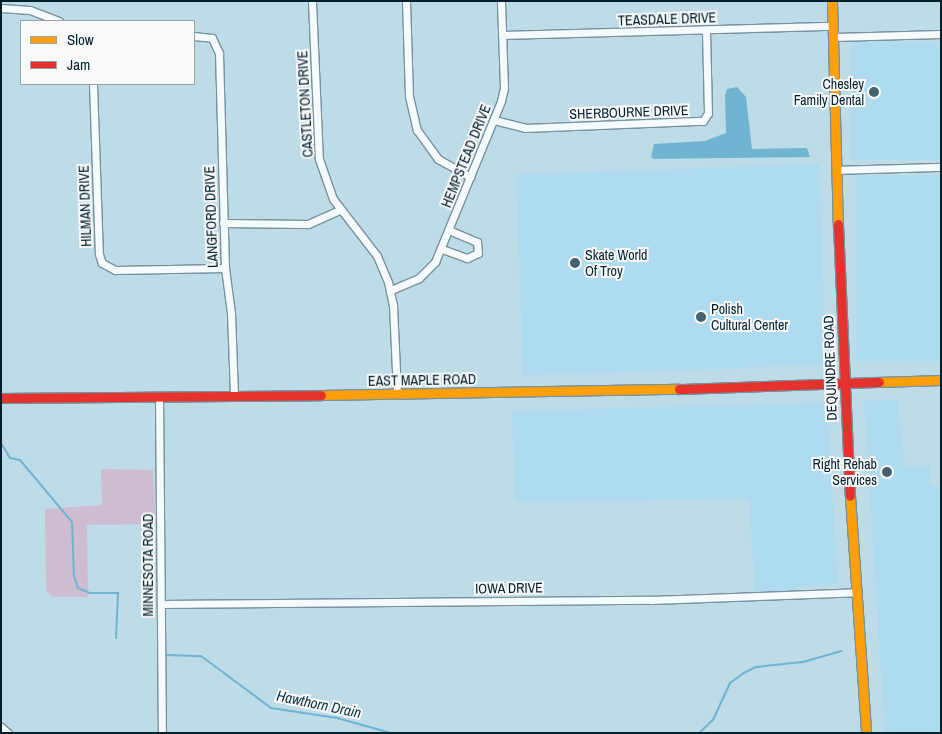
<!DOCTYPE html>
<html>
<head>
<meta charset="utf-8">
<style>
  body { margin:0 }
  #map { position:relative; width:942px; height:734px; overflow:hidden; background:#bedbe8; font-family:"Archivo Narrow",sans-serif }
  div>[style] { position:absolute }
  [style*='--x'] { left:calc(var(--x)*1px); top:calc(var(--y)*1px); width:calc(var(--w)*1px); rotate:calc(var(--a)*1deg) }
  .built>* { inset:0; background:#aedbf0; transform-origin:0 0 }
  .green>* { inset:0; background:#cebdd1 }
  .water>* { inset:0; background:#6fb4d0 }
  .stream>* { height:2px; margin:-1px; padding:0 1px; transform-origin:1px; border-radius:1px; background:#6fb4d0 }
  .roads { filter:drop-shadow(1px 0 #76929e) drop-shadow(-1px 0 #76929e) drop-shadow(0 1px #76929e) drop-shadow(0 -1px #76929e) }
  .street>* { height:7px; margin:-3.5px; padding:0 3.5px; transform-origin:3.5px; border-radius:3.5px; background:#f5fafc }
  .slow>* { height:9px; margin:-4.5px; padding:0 4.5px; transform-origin:4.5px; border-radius:4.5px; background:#ff9f0a }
  .jam>* { height:9px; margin:-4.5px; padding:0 4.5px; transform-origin:4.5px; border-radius:4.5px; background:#e5322d }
  .dots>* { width:14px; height:14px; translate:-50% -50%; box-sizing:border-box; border:2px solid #f9f9f9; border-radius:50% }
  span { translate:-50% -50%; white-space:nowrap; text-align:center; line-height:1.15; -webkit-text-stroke:4px #f9f9f9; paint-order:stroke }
  .street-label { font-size:14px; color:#01202c }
  .poi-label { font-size:14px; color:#01202c }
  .right { translate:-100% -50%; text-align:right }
  .left { translate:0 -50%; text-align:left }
  .water-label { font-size:15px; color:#0d3544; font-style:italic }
  .frame { position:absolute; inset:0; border:2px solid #01202c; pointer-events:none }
  .legend { position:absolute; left:20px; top:20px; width:175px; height:65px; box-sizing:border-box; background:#f9f9f9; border:1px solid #96a2a7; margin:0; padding:6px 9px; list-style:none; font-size:15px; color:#01202c }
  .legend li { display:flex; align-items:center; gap:10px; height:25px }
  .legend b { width:25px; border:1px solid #96a2a7 }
</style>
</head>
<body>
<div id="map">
  <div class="built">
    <i style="left:941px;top:42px;width:118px;height:90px;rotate:90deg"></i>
    <i style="left:819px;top:164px;width:201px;height:303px;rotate:88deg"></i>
    <i style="left:941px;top:175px;width:186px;height:85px;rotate:90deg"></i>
    <i style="clip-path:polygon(897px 400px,905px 467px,929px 465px,931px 486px,941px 486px,941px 733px,885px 733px,864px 401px)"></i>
    <i style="clip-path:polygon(827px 403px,838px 584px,796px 587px,796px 592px,755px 594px,749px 499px,515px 502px,512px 411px)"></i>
  </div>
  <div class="green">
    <i style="clip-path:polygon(101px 469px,153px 470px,156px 524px,87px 525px,88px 597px,52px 597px,46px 590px,45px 509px,102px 505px)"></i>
  </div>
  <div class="water">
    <i style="clip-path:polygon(737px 87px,746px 97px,752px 149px,807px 148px,810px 157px,654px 159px,651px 157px,654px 144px,705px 141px,726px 133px,725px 95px,727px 89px)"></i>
  </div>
  <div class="stream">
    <i style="--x:1;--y:443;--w:17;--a:59"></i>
    <i style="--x:10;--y:458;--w:10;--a:11"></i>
    <i style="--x:20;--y:460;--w:81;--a:50"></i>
    <i style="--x:72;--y:522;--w:54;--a:87.9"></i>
    <i style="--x:74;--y:576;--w:13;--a:72"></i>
    <i style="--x:78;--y:588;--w:13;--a:23"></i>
    <i style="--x:90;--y:593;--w:28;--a:0"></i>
    <i style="--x:118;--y:593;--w:45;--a:92.5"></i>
    <i style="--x:167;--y:655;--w:34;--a:2"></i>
    <i style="--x:201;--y:656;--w:87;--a:36.6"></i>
    <i style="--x:271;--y:708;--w:67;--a:8.6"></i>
    <i style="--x:337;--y:718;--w:56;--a:15.5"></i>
    <i style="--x:699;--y:733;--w:19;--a:-43"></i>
    <i style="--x:713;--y:720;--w:41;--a:-65.3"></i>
    <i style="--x:730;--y:683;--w:17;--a:-36"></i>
    <i style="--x:744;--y:673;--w:13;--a:-27"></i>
    <i style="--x:756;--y:667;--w:47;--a:-6.1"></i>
    <i style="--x:803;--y:662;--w:40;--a:-16"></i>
  </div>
  <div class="roads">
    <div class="street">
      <i style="--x:312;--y:1;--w:158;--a:87.5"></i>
      <i style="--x:319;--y:159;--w:42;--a:70.7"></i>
      <i style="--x:333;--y:199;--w:72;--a:52.3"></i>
      <i style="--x:377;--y:256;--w:28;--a:67"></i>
      <i style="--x:388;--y:282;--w:24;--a:78"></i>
      <i style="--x:393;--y:305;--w:89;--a:87.4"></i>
      <i style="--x:406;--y:1;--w:95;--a:88.2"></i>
      <i style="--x:409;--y:96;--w:35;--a:77"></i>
      <i style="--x:417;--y:130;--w:36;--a:54"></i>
      <i style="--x:438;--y:159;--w:37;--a:29"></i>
      <i style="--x:1;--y:8;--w:29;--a:4"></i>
      <i style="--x:30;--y:10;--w:31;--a:21"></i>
      <i style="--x:502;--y:35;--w:331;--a:-1.6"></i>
      <i style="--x:194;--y:36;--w:18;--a:6"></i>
      <i style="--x:212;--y:38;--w:17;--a:65"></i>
      <i style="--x:219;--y:53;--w:215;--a:88.4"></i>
      <i style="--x:225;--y:268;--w:45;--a:82.4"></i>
      <i style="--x:231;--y:313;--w:83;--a:87.9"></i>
      <i style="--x:834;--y:37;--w:107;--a:-1.6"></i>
      <i style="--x:93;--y:84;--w:170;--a:88"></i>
      <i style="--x:99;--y:254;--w:9;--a:72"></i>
      <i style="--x:102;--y:263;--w:15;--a:28"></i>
      <i style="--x:115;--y:270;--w:110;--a:-1"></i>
      <i style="--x:494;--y:120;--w:32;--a:14"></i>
      <i style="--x:525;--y:128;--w:178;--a:-2.3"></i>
      <i style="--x:703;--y:121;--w:9;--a:-58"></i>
      <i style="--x:708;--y:113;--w:83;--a:-91.4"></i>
      <i style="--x:837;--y:170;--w:104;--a:-1.7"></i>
      <i style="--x:223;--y:223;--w:85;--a:0.7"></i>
      <i style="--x:308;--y:224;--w:35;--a:-24"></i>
      <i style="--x:442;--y:249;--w:27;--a:20"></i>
      <i style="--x:467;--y:258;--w:12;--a:-24"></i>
      <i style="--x:478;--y:253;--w:11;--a:-95"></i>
      <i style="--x:477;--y:242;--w:30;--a:-157"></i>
      <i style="--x:391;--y:290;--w:30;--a:-23"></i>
      <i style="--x:419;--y:278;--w:23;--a:-45"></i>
      <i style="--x:435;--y:262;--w:174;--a:-67.7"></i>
      <i style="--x:501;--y:101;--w:13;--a:-77"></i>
      <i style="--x:504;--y:88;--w:87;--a:-92"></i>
      <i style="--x:159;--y:396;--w:337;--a:89.5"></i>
      <i style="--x:161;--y:604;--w:491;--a:-0.5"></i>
      <i style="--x:652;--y:600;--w:205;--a:-2.2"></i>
      <i style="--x:1;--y:727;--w:9;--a:41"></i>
    </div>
    <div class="slow">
      <i style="--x:832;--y:1;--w:223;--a:88.5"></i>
      <i style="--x:879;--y:382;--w:62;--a:-1.8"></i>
      <i style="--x:321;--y:395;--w:358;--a:-1"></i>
      <i style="--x:850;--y:496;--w:238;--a:86.1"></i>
    </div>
    <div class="jam">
      <i style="--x:838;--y:224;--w:272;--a:87.5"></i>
      <i style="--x:679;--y:389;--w:200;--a:-2"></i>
      <i style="--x:1;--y:398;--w:320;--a:-0.5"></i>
    </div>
  </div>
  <div class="dots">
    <i style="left:874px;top:92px;background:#43616e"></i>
    <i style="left:575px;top:263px;background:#43616e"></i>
    <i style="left:701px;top:317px;background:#43616e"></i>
    <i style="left:887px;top:472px;background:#43616e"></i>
  </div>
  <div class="street-label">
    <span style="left:667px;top:19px;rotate:-2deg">TEASDALE DRIVE</span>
    <span style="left:305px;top:104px;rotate:-93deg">CASTLETON DRIVE</span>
    <span style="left:629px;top:112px;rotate:-2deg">SHERBOURNE DRIVE</span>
    <span style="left:466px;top:156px;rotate:-68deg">HEMPSTEAD DRIVE</span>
    <span style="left:85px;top:206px;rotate:-92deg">HILMAN DRIVE</span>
    <span style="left:211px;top:217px;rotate:-92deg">LANGFORD DRIVE</span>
    <span style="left:830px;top:368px;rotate:-92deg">DEQUINDRE ROAD</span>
    <span style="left:422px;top:380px;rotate:-1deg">EAST MAPLE ROAD</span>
    <span style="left:148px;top:565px;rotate:-90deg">MINNESOTA ROAD</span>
    <span style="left:509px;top:588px;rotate:-1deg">IOWA DRIVE</span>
  </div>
  <div class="poi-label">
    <span class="right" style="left:864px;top:92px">Chesley<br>Family Dental</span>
    <span class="left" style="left:585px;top:263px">Skate World<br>Of Troy</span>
    <span class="left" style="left:711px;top:317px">Polish<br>Cultural Center</span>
    <span class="right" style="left:877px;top:472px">Right Rehab<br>Services</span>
  </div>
  <div class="water-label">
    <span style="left:319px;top:704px;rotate:12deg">Hawthorn Drain</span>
  </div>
  <div class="frame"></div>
  <ul class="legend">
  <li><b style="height:6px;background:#ff9f0a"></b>Slow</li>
  <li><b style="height:6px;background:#e5322d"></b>Jam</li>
  </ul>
</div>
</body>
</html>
